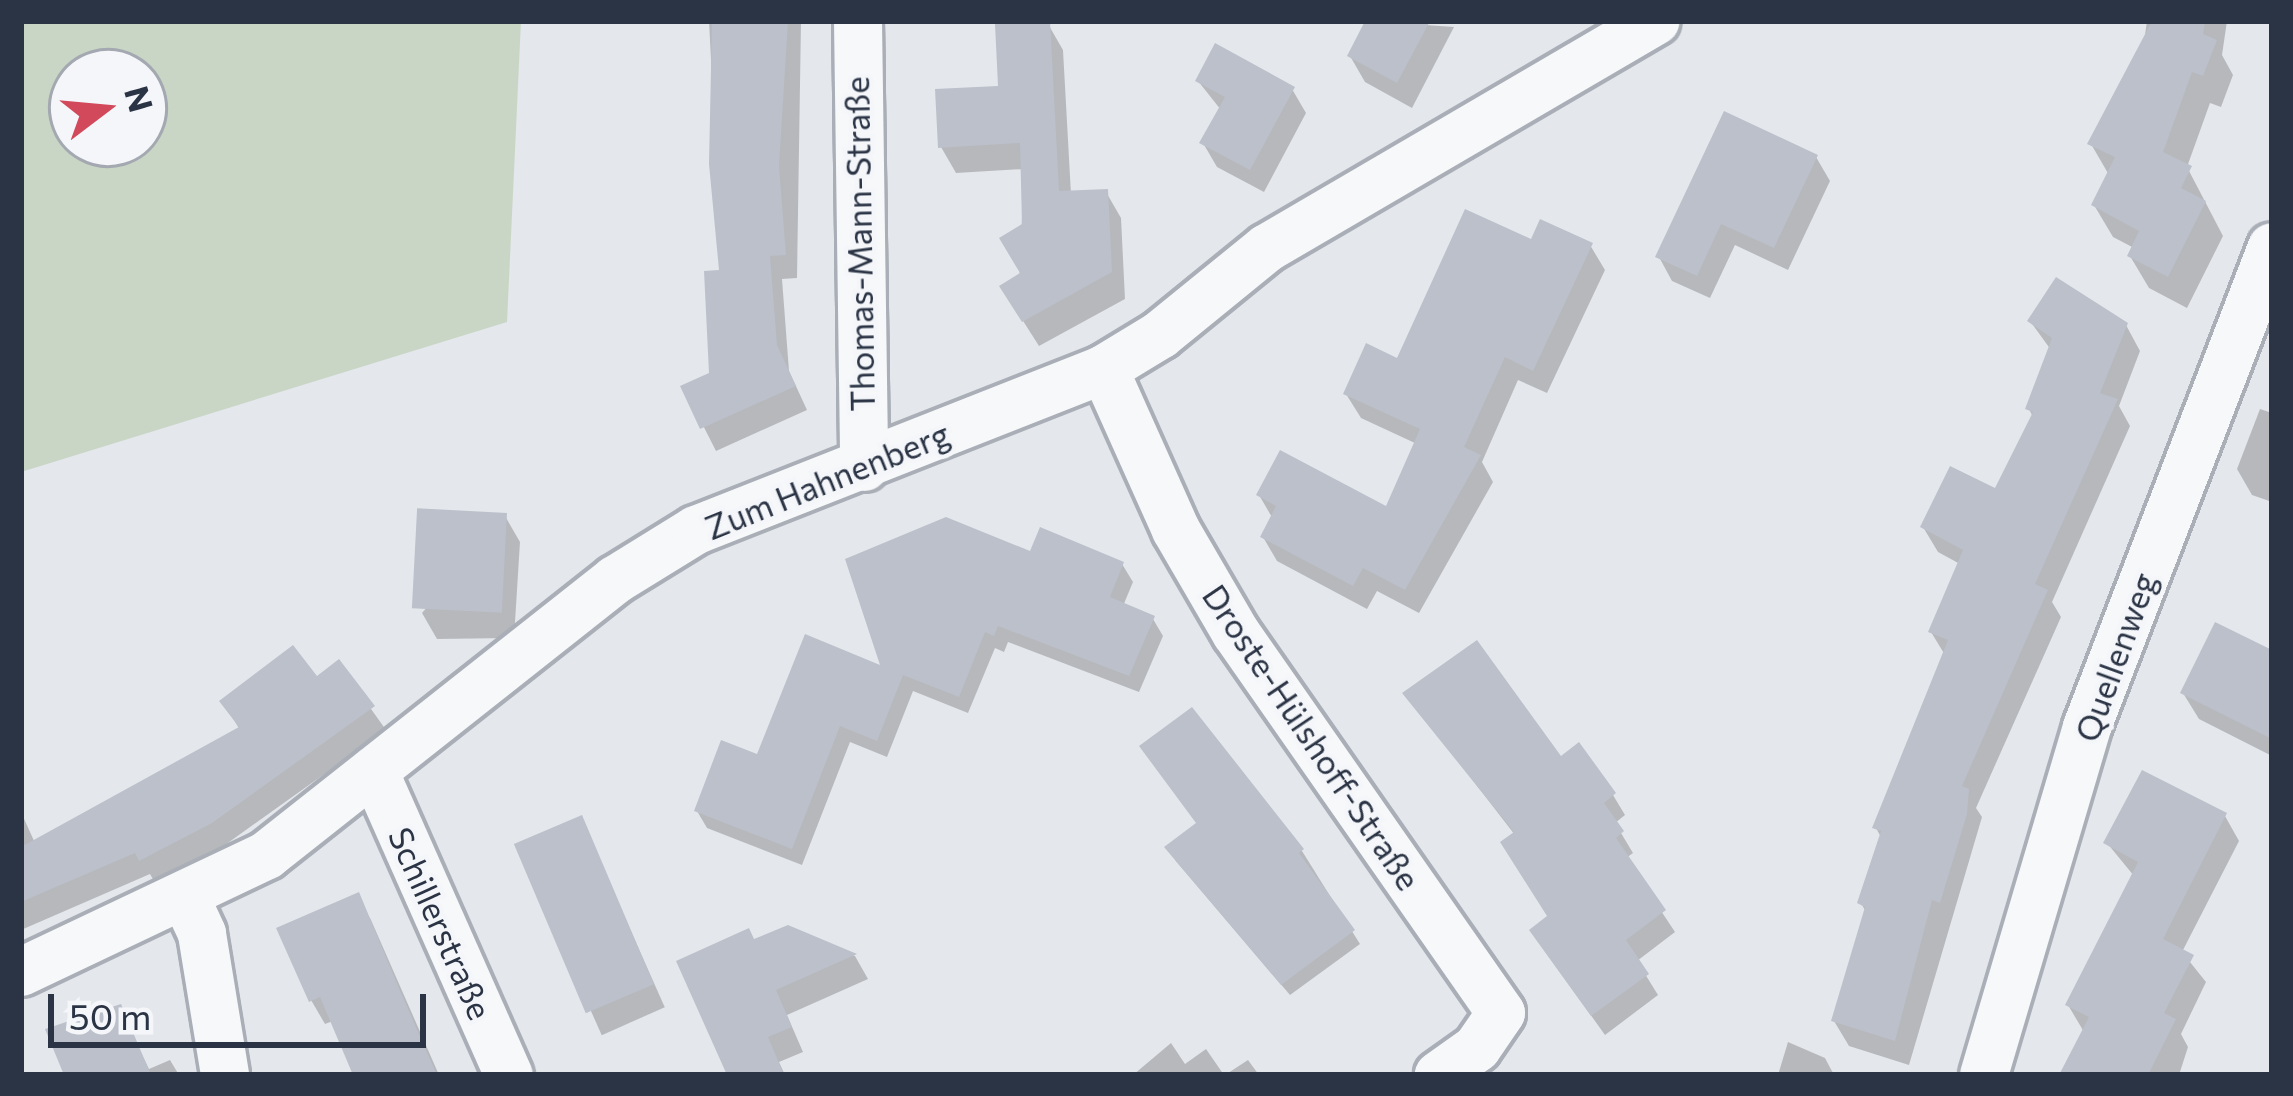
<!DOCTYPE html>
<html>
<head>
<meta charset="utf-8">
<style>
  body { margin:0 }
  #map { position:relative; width:2293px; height:1096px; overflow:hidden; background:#e4e7ec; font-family:Commissioner,sans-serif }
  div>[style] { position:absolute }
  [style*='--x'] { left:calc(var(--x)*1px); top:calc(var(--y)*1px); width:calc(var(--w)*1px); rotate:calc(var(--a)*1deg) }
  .green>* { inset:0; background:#c9d6c5 }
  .shadow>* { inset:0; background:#0003; transform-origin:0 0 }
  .building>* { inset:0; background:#bbc0ca; transform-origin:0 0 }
  .roads { filter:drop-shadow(3px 0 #a9aeb7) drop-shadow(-3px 0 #a9aeb7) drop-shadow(0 3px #a9aeb7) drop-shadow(0 -3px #a9aeb7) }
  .minor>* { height:48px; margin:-24px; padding:0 24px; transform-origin:24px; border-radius:24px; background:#f7f8fa }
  span { translate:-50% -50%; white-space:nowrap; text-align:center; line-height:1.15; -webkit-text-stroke:9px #f4f6f9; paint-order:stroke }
  .street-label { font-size:33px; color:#2b3445 }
  .frame { position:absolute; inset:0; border:24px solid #2b3445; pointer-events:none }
  .north { position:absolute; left:48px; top:48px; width:120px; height:120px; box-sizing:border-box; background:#f4f6f9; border:3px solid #a4a8b1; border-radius:50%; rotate:74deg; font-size:33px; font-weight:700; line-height:48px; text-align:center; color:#2b3445 }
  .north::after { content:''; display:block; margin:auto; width:42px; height:54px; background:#d1495b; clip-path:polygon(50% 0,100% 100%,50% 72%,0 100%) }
  .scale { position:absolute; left:48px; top:994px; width:378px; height:54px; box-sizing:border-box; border:6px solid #2b3445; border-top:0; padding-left:15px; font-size:36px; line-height:42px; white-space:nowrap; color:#2b3445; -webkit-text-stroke:9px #f4f6f9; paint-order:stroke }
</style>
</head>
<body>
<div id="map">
  <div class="green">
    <i style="clip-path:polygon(evenodd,21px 21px,521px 21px,507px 322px,21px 472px,21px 21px,72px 72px,144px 72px,144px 144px,72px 144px,72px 72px)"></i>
  </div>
  <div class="shadow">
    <i style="clip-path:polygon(709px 21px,801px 21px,797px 278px,782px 279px,789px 371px,807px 410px,716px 451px,684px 388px,712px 375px,722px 273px)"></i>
    <i style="clip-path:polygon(1368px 21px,1454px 27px,1412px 108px,1365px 82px,1350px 56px)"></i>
    <i style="clip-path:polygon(2147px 21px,2227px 21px,2222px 55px,2233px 75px,2221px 107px,2210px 103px,2187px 167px,2223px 236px,2187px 308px,2149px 288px,2130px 256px,2134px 248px,2113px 237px,2094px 205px,2109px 175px,2091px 144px,2143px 49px)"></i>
    <i style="clip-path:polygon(1048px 24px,1063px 50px,1071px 194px,1106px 192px,1121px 218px,1125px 299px,1039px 346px,1018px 313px,1024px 169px,956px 173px,941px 147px,1002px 88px)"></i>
    <i style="clip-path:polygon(1198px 81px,1292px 89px,1306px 113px,1264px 192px,1217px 167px,1203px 143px,1221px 110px)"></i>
    <i style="clip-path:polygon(1816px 157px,1830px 181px,1788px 270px,1735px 245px,1710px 298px,1672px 281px,1659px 257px)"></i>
    <i style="clip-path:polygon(1533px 243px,1590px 245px,1605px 270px,1547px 393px,1518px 380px,1482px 462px,1493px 482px,1419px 613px,1377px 591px,1367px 609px,1277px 561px,1263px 537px,1273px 519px,1259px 495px,1388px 510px,1417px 444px,1361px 418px,1346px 394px,1399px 362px)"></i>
    <i style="clip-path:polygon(2030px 321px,2126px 325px,2140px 351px,2119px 406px,2130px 426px,2052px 602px,2061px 617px,1976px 808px,1982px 817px,1909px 1065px,1849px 1046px,1834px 1021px,1867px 914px,1861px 903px,1882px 839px,1876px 828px,1945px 655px,1931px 632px,1960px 564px,1938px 552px,1923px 527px,1996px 492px,2033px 417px,2029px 409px,2051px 350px)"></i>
    <i style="clip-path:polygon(2260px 409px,2272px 413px,2272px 502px,2252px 495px,2237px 469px)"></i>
    <i style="clip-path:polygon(505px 516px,520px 542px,514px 638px,437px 639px,422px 613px)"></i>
    <i style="clip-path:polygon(1031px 555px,1122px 564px,1133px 582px,1123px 606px,1153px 619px,1163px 636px,1139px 692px,1008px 642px,1004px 652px,995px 648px,968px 713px,913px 691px,887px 757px,850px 742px,802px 865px,707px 828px,697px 811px,758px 758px)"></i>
    <i style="clip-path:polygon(2272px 654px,2272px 756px,2199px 719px,2183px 693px)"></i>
    <i style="clip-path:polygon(339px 664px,386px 730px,225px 845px,154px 881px,150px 874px,21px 930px,21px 812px,35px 843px,240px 730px,223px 702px,316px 681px)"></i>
    <i style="clip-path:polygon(1406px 694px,1560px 760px,1613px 795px,1625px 815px,1615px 823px,1633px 853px,1626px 858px,1675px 932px,1637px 961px,1658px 995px,1605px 1035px,1545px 951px,1549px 919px,1515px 835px)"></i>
    <i style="clip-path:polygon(2225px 816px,2239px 841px,2182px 952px,2206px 982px,2181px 1034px,2188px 1047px,2179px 1075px,2062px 1075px,2084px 1032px,2068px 1005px,2134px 876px,2107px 843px)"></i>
    <i style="left:581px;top:819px;width:206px;height:69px;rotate:66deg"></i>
    <i style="clip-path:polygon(1199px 825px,1302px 851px,1360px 944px,1290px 995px,1175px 860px)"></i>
    <i style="clip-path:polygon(357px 896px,371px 920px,439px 1075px,355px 1075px,333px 1021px,325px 1024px,311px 1000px)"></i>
    <i style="clip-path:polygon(788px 928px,855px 956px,868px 979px,787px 1015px,803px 1052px,779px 1062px,785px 1075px,730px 1075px,754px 942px)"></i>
    <i style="clip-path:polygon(119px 1008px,149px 1069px,170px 1060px,179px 1075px,67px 1075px)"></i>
    <i style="clip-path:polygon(1788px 1042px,1825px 1058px,1834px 1075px,1778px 1075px)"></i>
    <i style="clip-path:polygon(1171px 1043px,1185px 1064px,1206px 1049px,1224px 1075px,1133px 1075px)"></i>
    <i style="clip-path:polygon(1248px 1060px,1259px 1075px,1225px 1075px)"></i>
  </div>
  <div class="building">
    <i style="clip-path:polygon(712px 21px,788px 21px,779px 166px,786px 255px,770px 256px,777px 345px,796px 386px,700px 429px,680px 386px,709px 373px,704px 271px,719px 270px,709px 164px)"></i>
    <i style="clip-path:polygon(1050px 21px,1059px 191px,1108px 189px,1112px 272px,1022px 322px,999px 286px,1020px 273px,999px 238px,1022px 224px,1020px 143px,938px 148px,935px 89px,998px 86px,995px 24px)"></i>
    <i style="clip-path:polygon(1365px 21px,1430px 21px,1397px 83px,1347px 56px)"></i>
    <i style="clip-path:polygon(2152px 21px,2205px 21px,2203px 34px,2217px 40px,2203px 76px,2192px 72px,2163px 152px,2192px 166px,2181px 188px,2206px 201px,2168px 277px,2127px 256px,2139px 231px,2091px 205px,2115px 157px,2087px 144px)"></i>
    <i style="clip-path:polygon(1215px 43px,1295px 87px,1250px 170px,1199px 143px,1225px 97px,1195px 81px)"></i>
    <i style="clip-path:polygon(1724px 111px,1818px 155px,1774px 248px,1721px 224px,1697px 276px,1655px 257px)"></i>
    <i style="clip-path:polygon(1465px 209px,1531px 239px,1540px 219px,1593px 243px,1533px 371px,1505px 357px,1464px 447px,1481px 455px,1405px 590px,1363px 568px,1353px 586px,1260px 537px,1276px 506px,1256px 495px,1280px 450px,1386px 506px,1420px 429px,1343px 394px,1366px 343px,1397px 358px)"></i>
    <i style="clip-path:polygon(2056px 277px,2128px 323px,2100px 393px,2118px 399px,2035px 584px,2048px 590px,1962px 786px,1969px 789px,1967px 814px,1940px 903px,1932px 900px,1895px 1041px,1831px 1021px,1865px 907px,1857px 903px,1881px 831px,1872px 828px,1948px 640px,1928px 632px,1963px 550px,1920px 527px,1950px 466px,1995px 488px,2033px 412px,2025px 409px,2052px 338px,2027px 321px)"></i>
    <i style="left:507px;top:513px;width:100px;height:90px;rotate:93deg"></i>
    <i style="clip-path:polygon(946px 517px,1030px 551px,1040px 527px,1124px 562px,1110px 597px,1155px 616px,1129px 676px,998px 626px,994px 636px,985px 632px,959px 697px,903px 675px,877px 741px,840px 726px,792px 849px,694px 811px,721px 740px,757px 754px,805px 634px,880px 665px,845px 559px)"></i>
    <i style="clip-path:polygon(2215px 622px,2272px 650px,2272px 739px,2180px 693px)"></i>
    <i style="clip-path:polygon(1477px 640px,1561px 756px,1579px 742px,1616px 793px,1604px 803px,1624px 831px,1616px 838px,1666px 910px,1626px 940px,1649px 974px,1591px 1016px,1529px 930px,1547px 916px,1500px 842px,1514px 832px,1402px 693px)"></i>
    <i style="clip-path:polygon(293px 645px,317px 676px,339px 659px,375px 706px,212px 823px,139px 861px,135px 853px,21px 902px,21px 847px,239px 727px,219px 701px)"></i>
    <i style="clip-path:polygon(1192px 707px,1304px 849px,1299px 853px,1355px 930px,1281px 985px,1164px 847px,1196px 823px,1139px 746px)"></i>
    <i style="clip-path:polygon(2142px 770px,2227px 813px,2163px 939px,2194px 955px,2164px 1013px,2176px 1019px,2148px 1075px,2059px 1075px,2089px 1017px,2065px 1005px,2138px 862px,2103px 843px)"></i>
    <i style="left:582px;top:815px;width:184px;height:74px;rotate:67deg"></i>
    <i style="clip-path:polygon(359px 892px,401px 993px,437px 1075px,353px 1075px,320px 997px,309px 1002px,276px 928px)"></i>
    <i style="clip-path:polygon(788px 925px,857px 954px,776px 990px,792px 1027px,768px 1037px,784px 1075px,727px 1075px,676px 961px,749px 928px,754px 939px)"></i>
    <i style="clip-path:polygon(121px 1004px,151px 1075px,64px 1075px,45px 1029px)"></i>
  </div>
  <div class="roads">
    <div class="minor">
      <i style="--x:858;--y:21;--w:446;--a:89.2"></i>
      <i style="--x:1104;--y:369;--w:176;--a:65.9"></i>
      <i style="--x:1176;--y:530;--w:119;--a:59.8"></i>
      <i style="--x:1236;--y:633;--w:463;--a:55.1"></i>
      <i style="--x:1501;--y:1013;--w:42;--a:124.4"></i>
      <i style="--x:1477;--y:1048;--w:47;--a:144.6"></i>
      <i style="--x:374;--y:771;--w:333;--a:66.1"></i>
      <i style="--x:186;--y:899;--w:38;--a:65"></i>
      <i style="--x:202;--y:934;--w:143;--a:80.7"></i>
      <i style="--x:21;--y:972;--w:272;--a:-25.4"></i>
      <i style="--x:267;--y:855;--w:444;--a:-38.3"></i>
      <i style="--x:615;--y:580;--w:95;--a:-31.7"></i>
      <i style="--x:696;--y:530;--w:439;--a:-21.5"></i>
      <i style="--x:1104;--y:369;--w:66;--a:-31.3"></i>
      <i style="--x:1160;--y:335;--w:138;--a:-39.1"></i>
      <i style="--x:1267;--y:248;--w:450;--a:-30.3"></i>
      <i style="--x:1984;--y:1075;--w:363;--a:-73.5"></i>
      <i style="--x:2087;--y:727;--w:514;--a:-68.92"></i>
    </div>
  </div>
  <div class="street-label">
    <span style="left:859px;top:244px;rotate:-91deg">Thomas-Mann-Straße</span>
    <span style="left:827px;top:480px;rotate:-22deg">Zum Hahnenberg</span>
    <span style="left:2115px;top:657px;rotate:-70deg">Quellenweg</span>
    <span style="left:1312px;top:737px;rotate:56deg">Droste-Hülshoff-Straße</span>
    <span style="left:441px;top:923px;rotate:66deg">Schillerstraße</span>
  </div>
  <div class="frame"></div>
  <div class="north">N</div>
  <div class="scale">50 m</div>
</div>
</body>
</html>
